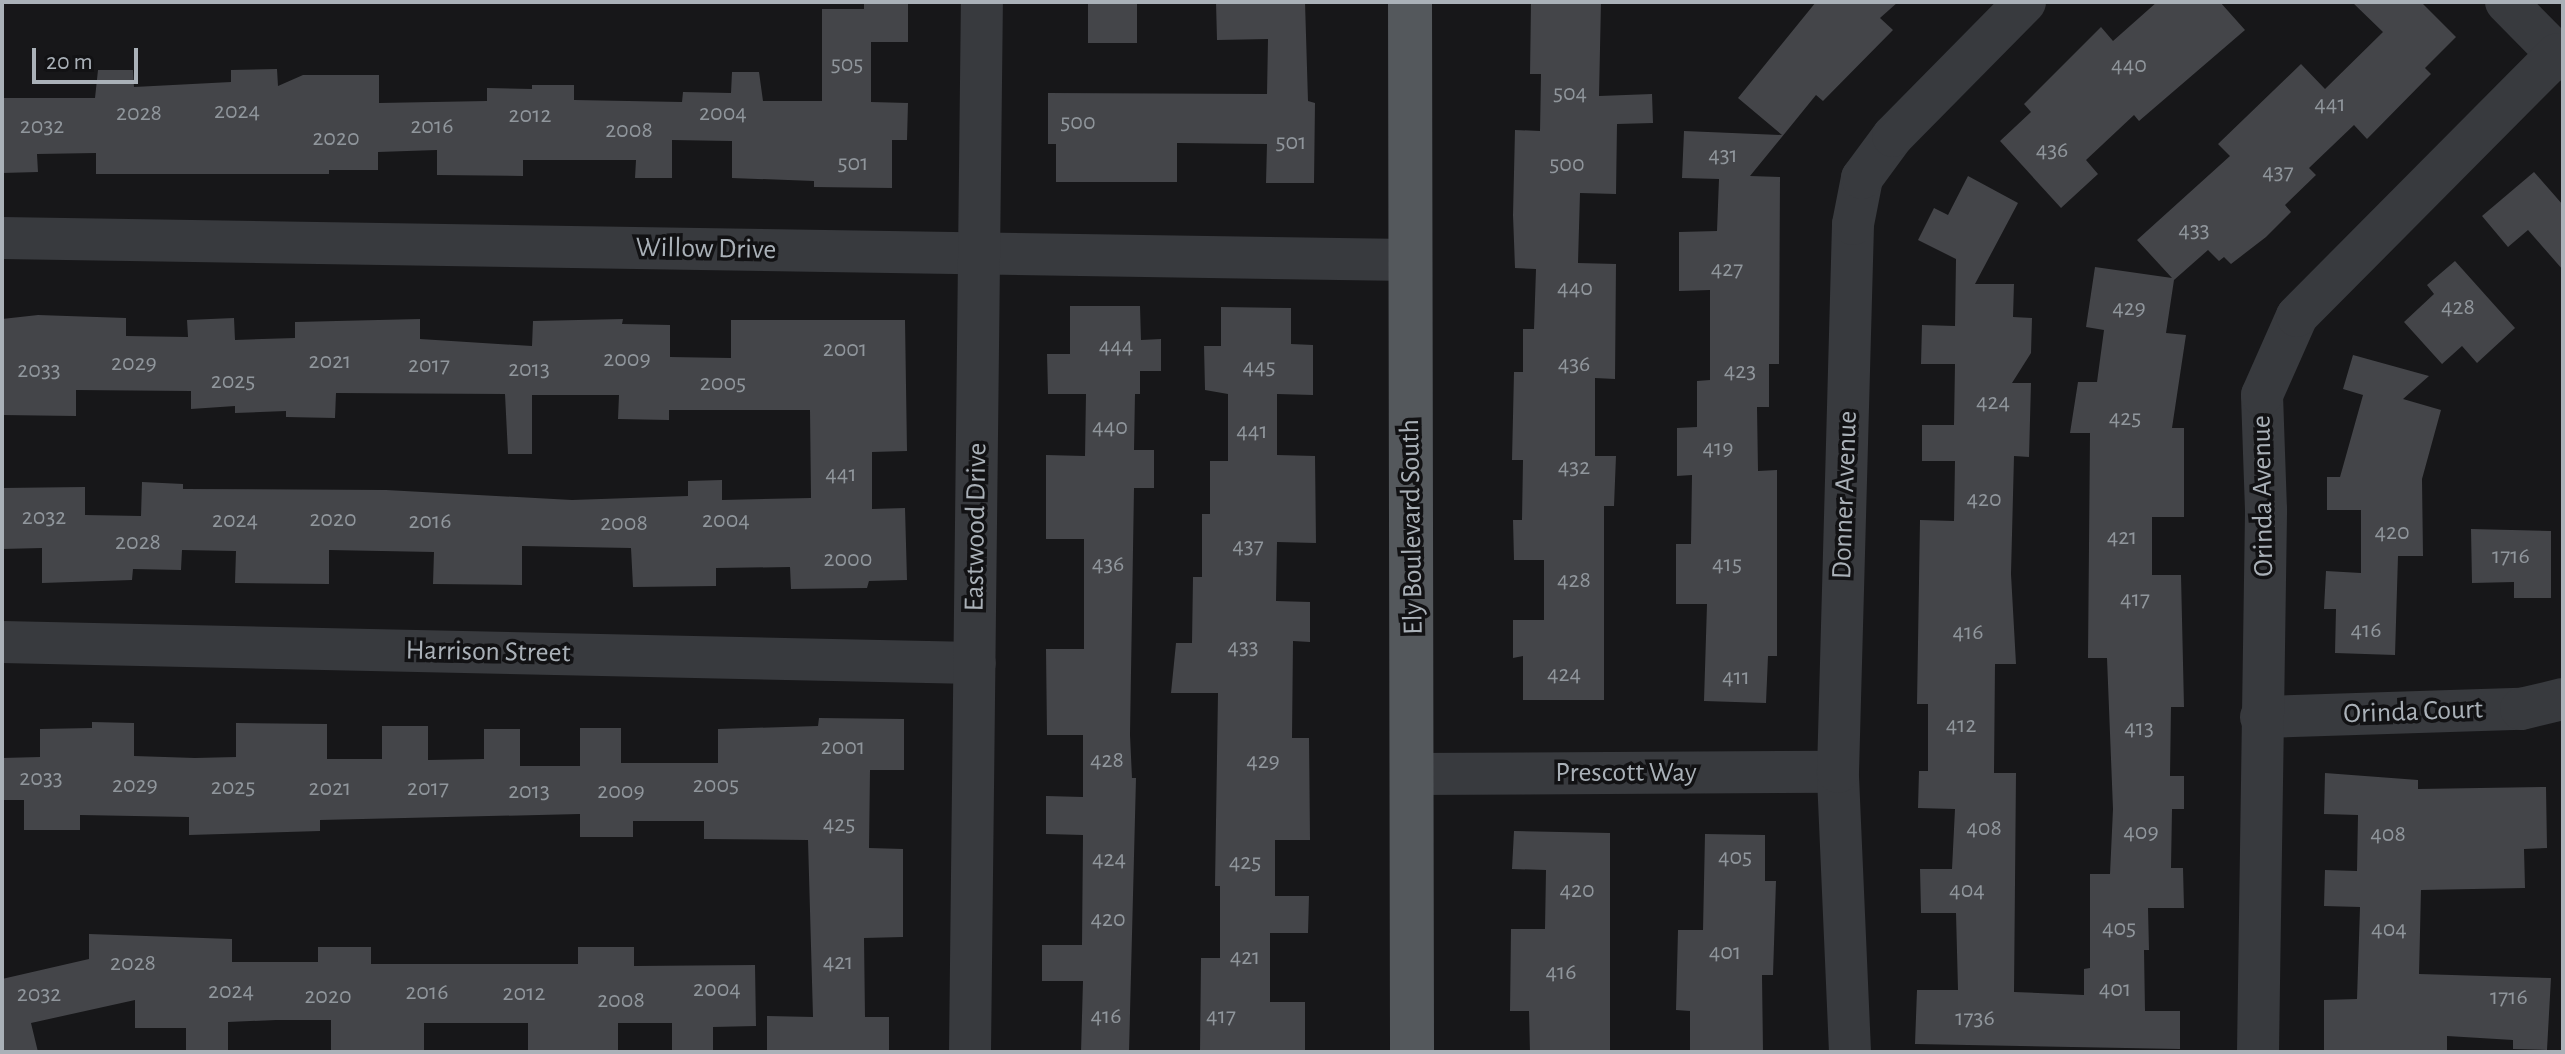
<!DOCTYPE html>
<html>
<head>
<meta charset="utf-8">
<style>
  body { margin:0 }
  #map { position:relative; width:2565px; height:1054px; overflow:hidden; background:#171719; font-family:"Alegreya Sans",sans-serif }
  div>[style] { position:absolute }
  [style*='--x'] { left:calc(var(--x)*1px); top:calc(var(--y)*1px); width:calc(var(--w)*1px); rotate:calc(var(--a)*1deg) }
  .building>* { inset:0; background:#444549; transform-origin:0 0 }
  .minor>* { height:42px; margin:-21px; padding:0 21px; transform-origin:21px; border-radius:21px; background:#383a3e }
  .major>* { height:44px; margin:-22px; padding:0 22px; transform-origin:22px; border-radius:22px; background:#54585c }
  span { translate:-50% -50%; white-space:nowrap; text-align:center; line-height:1.15; -webkit-text-stroke:7px #121214; paint-order:stroke }
  .number-label { font-size:24px; color:#90969c }
  .number-label span { -webkit-text-stroke-width:0 }
  .street-label { font-size:28px; color:#aab1b8 }
  .frame { position:absolute; inset:0; border:4px solid #aab1b8; pointer-events:none }
  .scale { position:absolute; left:32px; top:48px; width:106px; height:36px; box-sizing:border-box; border:4px solid #aab1b8; border-top:0; padding-left:10px; font-size:24px; line-height:28px; white-space:nowrap; color:#aab1b8; -webkit-text-stroke:6px #121214; paint-order:stroke }
</style>
</head>
<body>
<div id="map">
  <div class="building">
    <i style="left:1088px;top:2px;width:49px;height:41px"></i>
    <i style="clip-path:polygon(1216px 2px,1305px 2px,1308px 101px,1315px 103px,1314px 183px,1266px 183px,1267px 144px,1177px 143px,1177px 182px,1056px 182px,1056px 144px,1048px 144px,1048px 93px,1267px 94px,1268px 39px,1217px 40px)"></i>
    <i style="clip-path:polygon(1531px 2px,1601px 2px,1599px 96px,1652px 94px,1653px 123px,1617px 124px,1616px 194px,1580px 193px,1578px 263px,1616px 264px,1615px 379px,1595px 378px,1595px 456px,1616px 456px,1614px 506px,1604px 506px,1604px 700px,1523px 700px,1523px 656px,1513px 658px,1513px 620px,1544px 620px,1544px 560px,1514px 560px,1513px 520px,1522px 520px,1523px 460px,1512px 460px,1514px 372px,1523px 372px,1523px 329px,1534px 329px,1536px 269px,1515px 268px,1513px 215px,1515px 130px,1540px 131px,1541px 74px,1530px 74px)"></i>
    <i style="clip-path:polygon(1816px 2px,1898px 2px,1880px 18px,1893px 30px,1823px 101px,1816px 95px,1750px 176px,1780px 177px,1779px 364px,1769px 364px,1769px 407px,1757px 407px,1758px 471px,1777px 470px,1777px 656px,1768px 656px,1766px 703px,1704px 701px,1707px 604px,1676px 604px,1676px 544px,1691px 544px,1692px 475px,1677px 476px,1677px 428px,1697px 427px,1697px 381px,1710px 380px,1710px 290px,1679px 291px,1679px 232px,1717px 231px,1719px 179px,1682px 178px,1684px 131px,1782px 135px,1738px 98px)"></i>
    <i style="clip-path:polygon(2157px 2px,2220px 2px,2245px 30px,2139px 121px,2134px 115px,2086px 160px,2098px 174px,2061px 208px,2000px 141px,2031px 112px,2024px 104px,2101px 27px,2113px 41px)"></i>
    <i style="clip-path:polygon(2352px 2px,2421px 2px,2456px 37px,2425px 68px,2431px 74px,2367px 139px,2354px 125px,2309px 168px,2316px 175px,2285px 205px,2291px 212px,2266px 237px,2231px 264px,2224px 257px,2219px 261px,2208px 250px,2174px 280px,2166px 333px,2186px 335px,2172px 428px,2184px 428px,2184px 517px,2152px 517px,2152px 575px,2181px 575px,2184px 707px,2171px 707px,2170px 776px,2184px 776px,2184px 809px,2172px 809px,2171px 868px,2183px 868px,2184px 908px,2148px 908px,2149px 950px,2144px 950px,2145px 1011px,2180px 1011px,2180px 1049px,1915px 1044px,1917px 990px,1958px 990px,1956px 913px,1921px 913px,1920px 869px,1952px 869px,1955px 809px,1918px 808px,1919px 771px,1928px 771px,1928px 704px,1917px 704px,1920px 520px,1954px 521px,1955px 461px,1922px 461px,1922px 425px,1954px 425px,1955px 364px,1921px 364px,1922px 325px,1955px 326px,1956px 259px,1918px 240px,1934px 208px,1948px 215px,1968px 176px,2018px 203px,1975px 284px,2014px 284px,2013px 317px,2032px 318px,2031px 353px,2012px 383px,2031px 383px,2029px 457px,2014px 456px,2011px 574px,2016px 664px,1995px 664px,1994px 773px,2016px 773px,2014px 992px,2084px 995px,2084px 969px,2090px 968px,2090px 874px,2110px 874px,2113px 809px,2107px 658px,2088px 658px,2090px 433px,2070px 433px,2078px 382px,2097px 382px,2104px 330px,2086px 327px,2095px 267px,2172px 278px,2137px 240px,2230px 156px,2218px 144px,2301px 64px,2325px 89px,2383px 32px)"></i>
    <i style="clip-path:polygon(864px 3px,908px 3px,908px 42px,871px 42px,871px 102px,908px 103px,907px 140px,892px 140px,892px 188px,814px 187px,814px 181px,732px 178px,732px 141px,672px 140px,672px 178px,635px 178px,636px 160px,523px 160px,523px 176px,437px 175px,437px 150px,378px 152px,378px 170px,329px 170px,329px 174px,96px 174px,96px 153px,37px 154px,38px 172px,2px 173px,2px 98px,95px 98px,98px 70px,133px 70px,134px 87px,231px 82px,231px 70px,277px 69px,278px 86px,303px 75px,379px 75px,379px 103px,487px 101px,487px 88px,532px 89px,532px 85px,574px 85px,574px 100px,682px 102px,683px 92px,731px 93px,732px 72px,759px 72px,763px 101px,822px 101px,822px 9px,864px 9px)"></i>
    <i style="clip-path:polygon(2534px 172px,2563px 205px,2563px 270px,2528px 230px,2508px 247px,2482px 216px)"></i>
    <i style="clip-path:polygon(2455px 261px,2515px 328px,2477px 363px,2462px 346px,2442px 364px,2404px 322px,2434px 294px,2427px 285px)"></i>
    <i style="clip-path:polygon(1070px 306px,1140px 306px,1141px 340px,1161px 339px,1161px 371px,1140px 371px,1140px 394px,1135px 394px,1134px 450px,1154px 450px,1154px 488px,1134px 488px,1130px 735px,1132px 778px,1136px 778px,1129px 1052px,1081px 1052px,1083px 981px,1042px 981px,1042px 945px,1082px 945px,1083px 835px,1046px 834px,1046px 796px,1083px 797px,1083px 735px,1047px 735px,1046px 649px,1084px 649px,1084px 539px,1046px 539px,1046px 455px,1085px 456px,1086px 394px,1048px 394px,1047px 354px,1070px 354px)"></i>
    <i style="clip-path:polygon(1221px 307px,1291px 308px,1291px 344px,1313px 345px,1313px 395px,1277px 394px,1277px 455px,1315px 456px,1316px 543px,1277px 542px,1276px 601px,1310px 602px,1310px 642px,1293px 641px,1292px 738px,1309px 738px,1310px 840px,1275px 840px,1275px 896px,1309px 896px,1308px 933px,1270px 933px,1270px 1002px,1305px 1002px,1305px 1052px,1200px 1052px,1201px 958px,1220px 958px,1220px 886px,1215px 886px,1218px 693px,1171px 693px,1176px 643px,1192px 643px,1193px 577px,1202px 577px,1202px 514px,1210px 514px,1210px 461px,1228px 461px,1228px 394px,1205px 390px,1204px 346px,1221px 346px)"></i>
    <i style="clip-path:polygon(38px 315px,126px 318px,126px 336px,188px 337px,187px 320px,234px 318px,235px 340px,295px 338px,295px 322px,420px 319px,420px 339px,532px 346px,533px 321px,623px 319px,622px 324px,670px 325px,670px 357px,731px 358px,731px 320px,905px 320px,907px 451px,872px 452px,872px 509px,905px 508px,907px 580px,869px 581px,867px 588px,791px 589px,790px 567px,716px 568px,716px 586px,633px 587px,631px 548px,522px 546px,522px 585px,433px 584px,434px 552px,329px 550px,329px 584px,235px 583px,236px 551px,182px 550px,181px 570px,133px 569px,132px 580px,42px 583px,42px 548px,2px 549px,2px 488px,85px 487px,85px 515px,141px 516px,142px 482px,183px 484px,183px 489px,386px 490px,572px 500px,688px 496px,688px 481px,722px 480px,722px 500px,811px 498px,810px 410px,669px 410px,669px 420px,618px 419px,619px 395px,532px 395px,532px 454px,508px 454px,505px 394px,336px 393px,335px 418px,286px 417px,286px 411px,235px 413px,235px 406px,191px 409px,191px 391px,76px 390px,76px 416px,2px 415px,2px 319px)"></i>
    <i style="clip-path:polygon(2353px 355px,2429px 376px,2403px 399px,2441px 410px,2422px 479px,2423px 556px,2398px 556px,2395px 655px,2335px 653px,2336px 609px,2324px 609px,2326px 571px,2361px 573px,2361px 510px,2327px 510px,2327px 477px,2340px 477px,2363px 395px,2343px 389px)"></i>
    <i style="clip-path:polygon(2471px 529px,2551px 531px,2551px 598px,2514px 598px,2514px 582px,2472px 583px)"></i>
    <i style="clip-path:polygon(819px 718px,904px 719px,904px 770px,870px 770px,869px 848px,903px 849px,903px 937px,864px 938px,865px 1017px,889px 1017px,889px 1052px,767px 1052px,767px 1016px,813px 1017px,808px 840px,704px 839px,704px 821px,633px 821px,633px 837px,580px 837px,580px 814px,320px 820px,320px 831px,189px 835px,189px 817px,80px 815px,80px 830px,24px 830px,24px 800px,2px 800px,2px 758px,40px 757px,40px 729px,92px 728px,92px 722px,134px 723px,134px 756px,195px 758px,236px 757px,236px 723px,327px 724px,327px 759px,382px 759px,382px 726px,428px 726px,428px 760px,484px 759px,484px 729px,520px 729px,520px 766px,580px 766px,580px 728px,621px 728px,621px 763px,718px 763px,718px 729px,818px 726px)"></i>
    <i style="clip-path:polygon(2325px 773px,2418px 780px,2418px 789px,2546px 787px,2547px 848px,2524px 849px,2525px 888px,2421px 890px,2419px 974px,2551px 978px,2547px 1050px,2513px 1049px,2513px 1040px,2447px 1036px,2447px 1052px,2324px 1052px,2324px 1000px,2357px 999px,2360px 907px,2324px 906px,2325px 870px,2357px 871px,2358px 815px,2324px 814px)"></i>
    <i style="clip-path:polygon(1514px 831px,1610px 833px,1610px 1052px,1530px 1052px,1529px 1011px,1510px 1011px,1511px 929px,1545px 929px,1546px 870px,1512px 869px)"></i>
    <i style="clip-path:polygon(1705px 834px,1765px 835px,1765px 881px,1776px 881px,1773px 975px,1762px 975px,1763px 1052px,1690px 1052px,1690px 1011px,1676px 1010px,1678px 930px,1703px 930px)"></i>
    <i style="clip-path:polygon(89px 934px,232px 939px,232px 962px,318px 962px,318px 947px,371px 947px,371px 964px,578px 964px,578px 947px,634px 947px,634px 966px,755px 965px,756px 1026px,713px 1027px,713px 1052px,672px 1052px,672px 1023px,618px 1023px,618px 1052px,528px 1052px,528px 1023px,424px 1023px,424px 1052px,331px 1052px,331px 1020px,276px 1020px,228px 1022px,228px 1052px,186px 1052px,186px 1028px,135px 1028px,135px 1000px,31px 1023px,38px 1052px,2px 1052px,2px 979px,89px 959px)"></i>
  </div>
  <div class="minor">
    <i style="--x:2506;--y:2;--w:81;--a:45.5"></i>
    <i style="--x:2;--y:238;--w:1407;--a:0.9"></i>
    <i style="--x:2;--y:642;--w:973;--a:1.24"></i>
    <i style="--x:2261;--y:717;--w:260;--a:-1.8"></i>
    <i style="--x:2521;--y:709;--w:43;--a:-13.4"></i>
    <i style="--x:1414;--y:774;--w:424;--a:-0.3"></i>
    <i style="--x:970;--y:1052;--w:1050;--a:-89.35"></i>
    <i style="--x:1850;--y:1052;--w:280;--a:-92.5"></i>
    <i style="--x:1838;--y:772;--w:548;--a:-88.43"></i>
    <i style="--x:1853;--y:224;--w:47;--a:-78.9"></i>
    <i style="--x:1862;--y:178;--w:52;--a:-53.6"></i>
    <i style="--x:1893;--y:136;--w:188;--a:-45.4"></i>
    <i style="--x:2258;--y:1052;--w:542;--a:-89.15"></i>
    <i style="--x:2266;--y:510;--w:115;--a:-92"></i>
    <i style="--x:2262;--y:395;--w:86;--a:-66.1"></i>
    <i style="--x:2297;--y:316;--w:369;--a:-45.2"></i>
  </div>
  <div class="major">
    <i style="--x:1410;--y:2;--w:1050;--a:89.89"></i>
  </div>
  <div class="number-label">
    <span style="left:847px;top:65px">505</span>
    <span style="left:2129px;top:66px">440</span>
    <span style="left:1570px;top:94px">504</span>
    <span style="left:2330px;top:105px">441</span>
    <span style="left:237px;top:112px">2024</span>
    <span style="left:139px;top:114px">2028</span>
    <span style="left:723px;top:114px">2004</span>
    <span style="left:530px;top:116px">2012</span>
    <span style="left:1078px;top:123px">500</span>
    <span style="left:42px;top:127px">2032</span>
    <span style="left:432px;top:127px">2016</span>
    <span style="left:629px;top:131px">2008</span>
    <span style="left:336px;top:139px">2020</span>
    <span style="left:1291px;top:143px">501</span>
    <span style="left:2052px;top:151px">436</span>
    <span style="left:1723px;top:156px">431</span>
    <span style="left:853px;top:164px">501</span>
    <span style="left:1567px;top:165px">500</span>
    <span style="left:2278px;top:173px">437</span>
    <span style="left:2194px;top:231px">433</span>
    <span style="left:1727px;top:270px">427</span>
    <span style="left:1575px;top:289px">440</span>
    <span style="left:2458px;top:308px">428</span>
    <span style="left:2129px;top:309px">429</span>
    <span style="left:1116px;top:347px">444</span>
    <span style="left:845px;top:350px">2001</span>
    <span style="left:627px;top:360px">2009</span>
    <span style="left:330px;top:362px">2021</span>
    <span style="left:134px;top:364px">2029</span>
    <span style="left:1574px;top:365px">436</span>
    <span style="left:429px;top:366px">2017</span>
    <span style="left:1259px;top:368px">445</span>
    <span style="left:529px;top:370px">2013</span>
    <span style="left:39px;top:371px">2033</span>
    <span style="left:1740px;top:372px">423</span>
    <span style="left:233px;top:382px">2025</span>
    <span style="left:723px;top:384px">2005</span>
    <span style="left:1993px;top:403px">424</span>
    <span style="left:2125px;top:419px">425</span>
    <span style="left:1110px;top:428px">440</span>
    <span style="left:1252px;top:432px">441</span>
    <span style="left:1718px;top:449px">419</span>
    <span style="left:1574px;top:468px">432</span>
    <span style="left:841px;top:475px">441</span>
    <span style="left:1984px;top:500px">420</span>
    <span style="left:44px;top:518px">2032</span>
    <span style="left:333px;top:520px">2020</span>
    <span style="left:235px;top:521px">2024</span>
    <span style="left:726px;top:521px">2004</span>
    <span style="left:430px;top:522px">2016</span>
    <span style="left:624px;top:524px">2008</span>
    <span style="left:2392px;top:533px">420</span>
    <span style="left:2122px;top:538px">421</span>
    <span style="left:138px;top:543px">2028</span>
    <span style="left:1248px;top:547px">437</span>
    <span style="left:2511px;top:557px">1716</span>
    <span style="left:848px;top:560px">2000</span>
    <span style="left:1108px;top:565px">436</span>
    <span style="left:1727px;top:565px">415</span>
    <span style="left:1574px;top:581px">428</span>
    <span style="left:2135px;top:600px">417</span>
    <span style="left:2366px;top:631px">416</span>
    <span style="left:1968px;top:633px">416</span>
    <span style="left:1243px;top:648px">433</span>
    <span style="left:1564px;top:675px">424</span>
    <span style="left:1736px;top:678px">411</span>
    <span style="left:1961px;top:726px">412</span>
    <span style="left:2139px;top:729px">413</span>
    <span style="left:843px;top:748px">2001</span>
    <span style="left:1107px;top:761px">428</span>
    <span style="left:1263px;top:762px">429</span>
    <span style="left:41px;top:779px">2033</span>
    <span style="left:135px;top:786px">2029</span>
    <span style="left:716px;top:786px">2005</span>
    <span style="left:233px;top:788px">2025</span>
    <span style="left:330px;top:789px">2021</span>
    <span style="left:428px;top:789px">2017</span>
    <span style="left:529px;top:792px">2013</span>
    <span style="left:621px;top:792px">2009</span>
    <span style="left:839px;top:825px">425</span>
    <span style="left:1984px;top:829px">408</span>
    <span style="left:2141px;top:833px">409</span>
    <span style="left:2388px;top:835px">408</span>
    <span style="left:1735px;top:858px">405</span>
    <span style="left:1109px;top:860px">424</span>
    <span style="left:1245px;top:863px">425</span>
    <span style="left:1577px;top:891px">420</span>
    <span style="left:1967px;top:891px">404</span>
    <span style="left:1108px;top:920px">420</span>
    <span style="left:2119px;top:929px">405</span>
    <span style="left:2389px;top:930px">404</span>
    <span style="left:1725px;top:953px">401</span>
    <span style="left:1245px;top:958px">421</span>
    <span style="left:838px;top:963px">421</span>
    <span style="left:133px;top:964px">2028</span>
    <span style="left:1561px;top:973px">416</span>
    <span style="left:717px;top:990px">2004</span>
    <span style="left:2115px;top:990px">401</span>
    <span style="left:231px;top:992px">2024</span>
    <span style="left:427px;top:993px">2016</span>
    <span style="left:524px;top:994px">2012</span>
    <span style="left:39px;top:995px">2032</span>
    <span style="left:328px;top:997px">2020</span>
    <span style="left:2509px;top:998px">1716</span>
    <span style="left:621px;top:1001px">2008</span>
    <span style="left:1106px;top:1017px">416</span>
    <span style="left:1221px;top:1017px">417</span>
    <span style="left:1975px;top:1019px">1736</span>
  </div>
  <div class="street-label">
    <span style="left:706px;top:249px;rotate:1deg">Willow Drive</span>
    <span style="left:1845px;top:495px;rotate:-88deg">Donner Avenue</span>
    <span style="left:2263px;top:496px;rotate:-91deg">Orinda Avenue</span>
    <span style="left:976px;top:527px;rotate:-89deg">Eastwood Drive</span>
    <span style="left:1412px;top:527px;rotate:-91deg">Ely Boulevard South</span>
    <span style="left:488px;top:652px;rotate:1deg">Harrison Street</span>
    <span style="left:2413px;top:712px;rotate:-2deg">Orinda Court</span>
    <span style="left:1626px;top:773px">Prescott Way</span>
  </div>
  <div class="frame"></div>
  <div class="scale">20 m</div>
</div>
</body>
</html>
